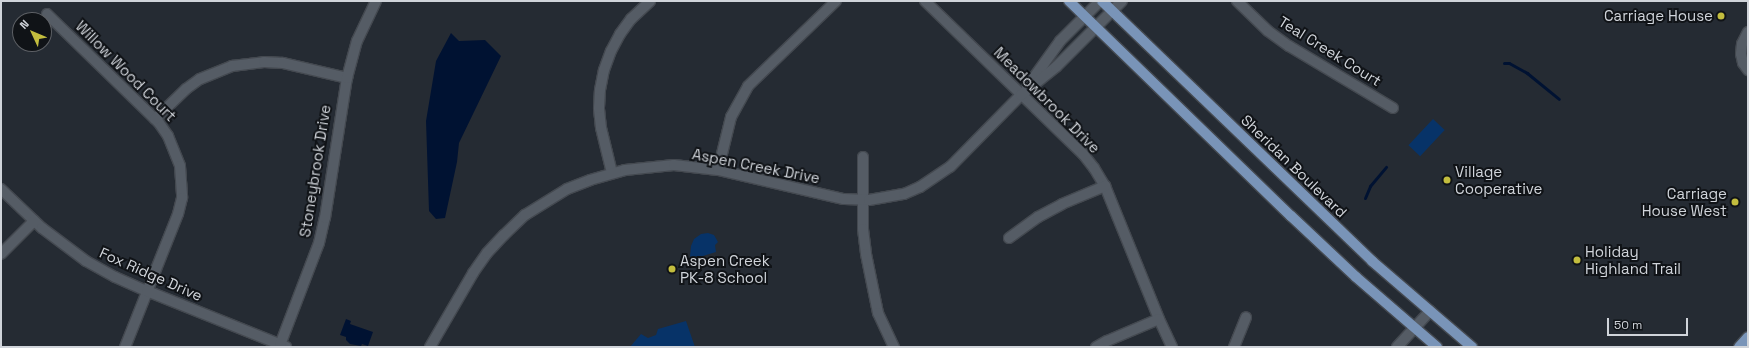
<!DOCTYPE html>
<html>
<head>
<meta charset="utf-8">
<style>
  body { margin:0 }
  #map { position:relative; width:1749px; height:348px; overflow:hidden; background:#252b33; font-family:"Space Grotesk",sans-serif }
  div>[style] { position:absolute }
  [style*='--x'] { left:calc(var(--x)*1px); top:calc(var(--y)*1px); width:calc(var(--w)*1px); rotate:calc(var(--a)*1deg) }
  .green>* { inset:0; background:#073368; transform-origin:0 0 }
  .water>* { inset:0; background:#001232 }
  .stream>* { height:3px; margin:-1.5px; padding:0 1.5px; transform-origin:1.5px; border-radius:1.5px; background:#001232 }
  .roads { filter:drop-shadow(1px 0 #444950) drop-shadow(-1px 0 #444950) drop-shadow(0 1px #444950) drop-shadow(0 -1px #444950) }
  .minor>* { height:10px; margin:-5px; padding:0 5px; transform-origin:5px; border-radius:5px; background:#555c65 }
  .major>* { height:10px; margin:-5px; padding:0 5px; transform-origin:5px; border-radius:5px; background:#7994b8 }
  .dots>* { width:11px; height:11px; translate:-50% -50%; box-sizing:border-box; border:2px solid #101317; border-radius:50% }
  span { translate:-50% -50%; white-space:nowrap; text-align:center; line-height:1.15; -webkit-text-stroke:4px #101317; paint-order:stroke }
  .poi-label { font-size:15px; color:#d0d4da }
  .right { translate:-100% -50%; text-align:right }
  .left { translate:0 -50%; text-align:left }
  .street-label { font-size:15px; color:#d0d4da }
  .frame { position:absolute; inset:0; border:2px solid #d0d4da; pointer-events:none }
  .north { position:absolute; left:12px; top:12px; width:40px; height:40px; box-sizing:border-box; background:#101317; border:1px solid #5d6065; border-radius:50%; rotate:314deg; font-size:11px; font-weight:700; line-height:16px; text-align:center; color:#d0d4da }
  .north::after { content:''; display:block; margin:auto; width:14px; height:18px; background:#c3bd3e; clip-path:polygon(50% 0,100% 100%,50% 72%,0 100%) }
  .scale { position:absolute; left:1607px; top:318px; width:81px; height:18px; box-sizing:border-box; border:2px solid #d0d4da; border-top:0; padding-left:5px; font-size:12px; line-height:14px; white-space:nowrap; color:#d0d4da; -webkit-text-stroke:3px #101317; paint-order:stroke }
</style>
</head>
<body>
<div id="map">
  <div class="green">
    <i style="left:1433px;top:119px;width:16px;height:36px;rotate:43deg"></i>
    <i style="clip-path:polygon(708px 233px,714px 235px,718px 242px,715px 245px,716px 252px,693px 259px,690px 256px,691px 246px,694px 239px,701px 234px)"></i>
    <i style="clip-path:polygon(686px 321px,695px 347px,630px 347px,641px 334px,648px 338px,656px 335px,658px 329px)"></i>
  </div>
  <div class="water">
    <i style="clip-path:polygon(451px 33px,459px 41px,485px 40px,501px 56px,459px 143px,457px 162px,445px 218px,436px 219px,429px 211px,426px 121px,436px 61px)"></i>
    <i style="clip-path:polygon(346px 319px,351px 321px,350px 324px,373px 332px,368px 346px,362px 344px,361px 346px,350px 344px,346px 340px,346px 337px,340px 335px)"></i>
  </div>
  <div class="stream">
    <i style="--x:1504;--y:63;--w:5;--a:0"></i>
    <i style="--x:1509;--y:63;--w:21;--a:29"></i>
    <i style="--x:1527;--y:73;--w:41;--a:39.1"></i>
    <i style="--x:1365;--y:198;--w:13;--a:-67"></i>
    <i style="--x:1370;--y:186;--w:25;--a:-50"></i>
  </div>
  <div class="roads">
    <div class="minor">
      <i style="--x:925;--y:1;--w:220;--a:44.1"></i>
      <i style="--x:1083;--y:154;--w:18;--a:52"></i>
      <i style="--x:1094;--y:168;--w:21;--a:59"></i>
      <i style="--x:1105;--y:186;--w:144;--a:67.9"></i>
      <i style="--x:1159;--y:319;--w:31;--a:65"></i>
      <i style="--x:1237;--y:1;--w:43;--a:44.1"></i>
      <i style="--x:1268;--y:31;--w:26;--a:36"></i>
      <i style="--x:1289;--y:46;--w:121;--a:30.8"></i>
      <i style="--x:47;--y:14;--w:156;--a:44.2"></i>
      <i style="--x:159;--y:123;--w:16;--a:55"></i>
      <i style="--x:168;--y:136;--w:32;--a:68"></i>
      <i style="--x:180;--y:166;--w:32;--a:86"></i>
      <i style="--x:182;--y:198;--w:16;--a:104"></i>
      <i style="--x:178;--y:214;--w:143;--a:111.7"></i>
      <i style="--x:1748;--y:32;--w:13;--a:117"></i>
      <i style="--x:1742;--y:44;--w:10;--a:96"></i>
      <i style="--x:1741;--y:54;--w:9;--a:77"></i>
      <i style="--x:1743;--y:63;--w:9;--a:54"></i>
      <i style="--x:1027;--y:87;--w:57;--a:-54.3"></i>
      <i style="--x:1060;--y:41;--w:57;--a:-45"></i>
      <i style="--x:155;--y:119;--w:43;--a:-44.1"></i>
      <i style="--x:186;--y:89;--w:17;--a:-36"></i>
      <i style="--x:200;--y:79;--w:35;--a:-22"></i>
      <i style="--x:232;--y:66;--w:32;--a:-7"></i>
      <i style="--x:264;--y:62;--w:19;--a:3"></i>
      <i style="--x:283;--y:63;--w:66;--a:13.2"></i>
      <i style="--x:863;--y:157;--w:72;--a:90"></i>
      <i style="--x:863;--y:229;--w:25;--a:83"></i>
      <i style="--x:866;--y:254;--w:60;--a:78.5"></i>
      <i style="--x:878;--y:313;--w:38;--a:65"></i>
      <i style="--x:718;--y:170;--w:55;--a:-76.2"></i>
      <i style="--x:731;--y:117;--w:35;--a:-61"></i>
      <i style="--x:748;--y:86;--w:122;--a:-44"></i>
      <i style="--x:612;--y:173;--w:46;--a:-103.7"></i>
      <i style="--x:601;--y:128;--w:20;--a:-96"></i>
      <i style="--x:599;--y:108;--w:18;--a:-87"></i>
      <i style="--x:600;--y:90;--w:20;--a:-79"></i>
      <i style="--x:604;--y:70;--w:20;--a:-70"></i>
      <i style="--x:611;--y:51;--w:19;--a:-62"></i>
      <i style="--x:620;--y:34;--w:19;--a:-54"></i>
      <i style="--x:631;--y:19;--w:26;--a:-43"></i>
      <i style="--x:1;--y:189;--w:57;--a:43.6"></i>
      <i style="--x:42;--y:228;--w:55;--a:36.9"></i>
      <i style="--x:86;--y:261;--w:33;--a:29"></i>
      <i style="--x:115;--y:277;--w:35;--a:24"></i>
      <i style="--x:147;--y:291;--w:150;--a:21.9"></i>
      <i style="--x:1009;--y:238;--w:36;--a:-36"></i>
      <i style="--x:1038;--y:217;--w:27;--a:-28"></i>
      <i style="--x:1062;--y:204;--w:47;--a:-22.7"></i>
      <i style="--x:1;--y:254;--w:47;--a:-45"></i>
      <i style="--x:280;--y:345;--w:109;--a:-69.1"></i>
      <i style="--x:319;--y:243;--w:26;--a:-77"></i>
      <i style="--x:325;--y:218;--w:142;--a:-81.1"></i>
      <i style="--x:347;--y:78;--w:38;--a:-75"></i>
      <i style="--x:357;--y:41;--w:44;--a:-64.6"></i>
      <i style="--x:430;--y:347;--w:86;--a:-59.8"></i>
      <i style="--x:473;--y:273;--w:24;--a:-55"></i>
      <i style="--x:487;--y:253;--w:25;--a:-47"></i>
      <i style="--x:504;--y:235;--w:29;--a:-44"></i>
      <i style="--x:525;--y:215;--w:49;--a:-31.8"></i>
      <i style="--x:567;--y:189;--w:25;--a:-21"></i>
      <i style="--x:590;--y:180;--w:36;--a:-16"></i>
      <i style="--x:625;--y:170;--w:49;--a:-5.8"></i>
      <i style="--x:674;--y:165;--w:44;--a:6.5"></i>
      <i style="--x:718;--y:170;--w:129;--a:13"></i>
      <i style="--x:844;--y:199;--w:25;--a:2"></i>
      <i style="--x:869;--y:200;--w:36;--a:-10"></i>
      <i style="--x:904;--y:194;--w:17;--a:-24"></i>
      <i style="--x:920;--y:187;--w:36;--a:-34"></i>
      <i style="--x:950;--y:167;--w:101;--a:-45.4"></i>
      <i style="--x:1021;--y:95;--w:45;--a:-38.7"></i>
      <i style="--x:1056;--y:67;--w:93;--a:-45"></i>
      <i style="--x:1096;--y:347;--w:13;--a:-29"></i>
      <i style="--x:1107;--y:341;--w:56;--a:-22.9"></i>
      <i style="--x:1234;--y:347;--w:32;--a:-68"></i>
      <i style="--x:1397;--y:347;--w:49;--a:-47.5"></i>
    </div>
    <div class="major">
      <i style="--x:1069;--y:1;--w:309;--a:44.1"></i>
      <i style="--x:1291;--y:216;--w:89;--a:43.2"></i>
      <i style="--x:1356;--y:277;--w:107;--a:40.8"></i>
      <i style="--x:1102;--y:1;--w:375;--a:43.9"></i>
      <i style="--x:1372;--y:261;--w:132;--a:40.7"></i>
      <i style="--x:1739;--y:347;--w:13;--a:-48"></i>
    </div>
  </div>
  <div class="dots">
    <i style="left:1721px;top:16px;background:#c3bd3e"></i>
    <i style="left:1447px;top:180px;background:#c3bd3e"></i>
    <i style="left:1735px;top:202px;background:#c3bd3e"></i>
    <i style="left:1577px;top:260px;background:#c3bd3e"></i>
    <i style="left:672px;top:269px;background:#c3bd3e"></i>
  </div>
  <div class="poi-label">
    <span class="right" style="left:1713px;top:16px">Carriage House</span>
    <span class="left" style="left:1455px;top:180px">Village<br>Cooperative</span>
    <span class="right" style="left:1727px;top:202px">Carriage<br>House West</span>
    <span class="left" style="left:1585px;top:260px">Holiday<br>Highland Trail</span>
    <span class="left" style="left:680px;top:269px">Aspen Creek<br>PK-8 School</span>
  </div>
  <div class="street-label">
    <span style="left:1330px;top:51px;rotate:32deg">Teal Creek Court</span>
    <span style="left:126px;top:71px;rotate:45deg">Willow Wood Court</span>
    <span style="left:1047px;top:100px;rotate:45deg">Meadowbrook Drive</span>
    <span style="left:756px;top:166px;rotate:11deg">Aspen Creek Drive</span>
    <span style="left:1294px;top:166px;rotate:44deg">Sheridan Boulevard</span>
    <span style="left:315px;top:171px;rotate:-81deg">Stoneybrook Drive</span>
    <span style="left:151px;top:274px;rotate:24deg">Fox Ridge Drive</span>
  </div>
  <div class="frame"></div>
  <div class="north">N</div>
  <div class="scale">50 m</div>
</div>
</body>
</html>
